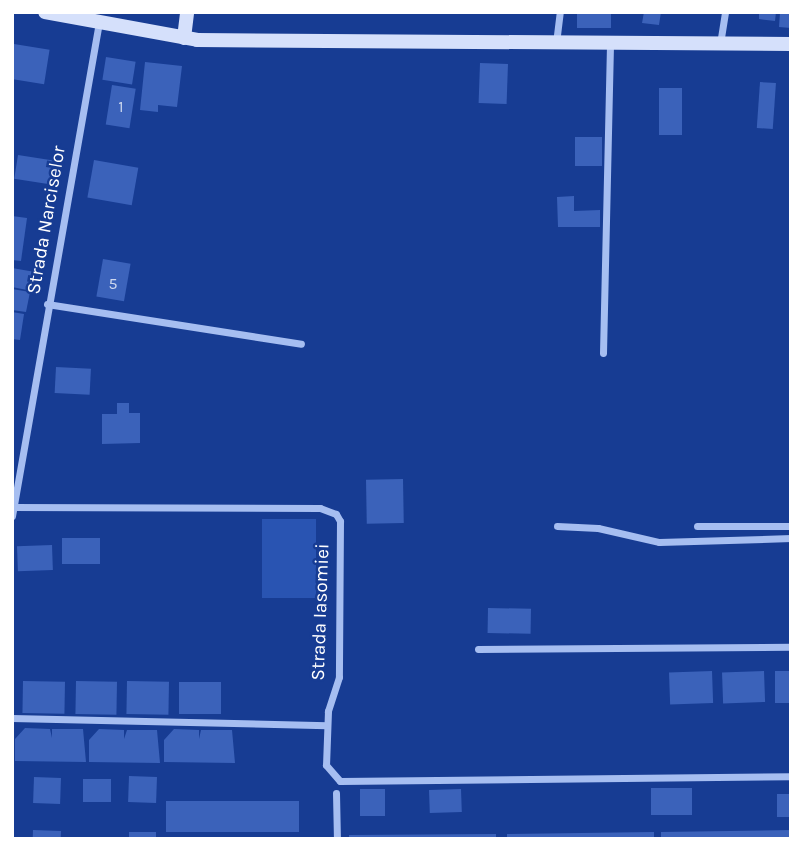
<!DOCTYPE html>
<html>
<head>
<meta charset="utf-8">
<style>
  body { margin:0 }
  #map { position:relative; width:803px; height:851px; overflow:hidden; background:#173c93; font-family:Karla,sans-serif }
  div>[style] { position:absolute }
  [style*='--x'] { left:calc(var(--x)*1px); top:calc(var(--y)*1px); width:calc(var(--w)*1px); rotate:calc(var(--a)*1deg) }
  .green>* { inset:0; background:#2954b2; transform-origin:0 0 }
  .building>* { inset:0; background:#3b62ba; transform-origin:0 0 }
  .street>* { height:7px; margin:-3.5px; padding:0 3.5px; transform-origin:3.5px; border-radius:3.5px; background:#a6bef1 }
  .secondary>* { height:14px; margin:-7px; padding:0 7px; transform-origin:7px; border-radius:7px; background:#d5e0fb }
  span { translate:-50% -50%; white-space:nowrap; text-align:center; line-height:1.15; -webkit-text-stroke:5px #173c93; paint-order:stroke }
  .number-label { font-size:16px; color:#ced8ee }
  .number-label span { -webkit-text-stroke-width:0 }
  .street-label { font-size:19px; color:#fff }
  .frame { position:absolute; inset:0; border:14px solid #fff; pointer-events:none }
</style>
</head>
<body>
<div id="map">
  <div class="green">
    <i style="left:262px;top:519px;width:54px;height:79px"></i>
  </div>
  <div class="building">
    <i style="left:577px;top:12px;width:34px;height:16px"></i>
    <i style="clip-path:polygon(644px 12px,661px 12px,659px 25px,642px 23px)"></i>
    <i style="clip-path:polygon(759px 12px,776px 12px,775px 21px,759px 19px)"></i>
    <i style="clip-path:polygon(780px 12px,791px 12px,791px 28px,779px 27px)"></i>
    <i style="left:14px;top:44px;width:36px;height:35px;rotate:9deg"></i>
    <i style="left:106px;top:57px;width:30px;height:23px;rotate:9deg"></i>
    <i style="clip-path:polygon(145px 62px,182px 66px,177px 107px,158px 105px,158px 112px,140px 110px)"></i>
    <i style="left:480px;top:63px;width:28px;height:40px;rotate:2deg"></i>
    <i style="left:760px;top:82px;width:16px;height:46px;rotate:4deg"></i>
    <i style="left:112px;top:85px;width:24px;height:40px;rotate:9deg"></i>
    <i style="left:659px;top:88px;width:23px;height:47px"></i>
    <i style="left:575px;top:137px;width:27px;height:29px"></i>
    <i style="left:18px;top:155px;width:39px;height:24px;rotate:9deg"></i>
    <i style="left:94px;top:160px;width:45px;height:38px;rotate:10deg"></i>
    <i style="clip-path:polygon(574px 196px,574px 211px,600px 210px,600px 227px,558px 227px,557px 197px)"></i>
    <i style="clip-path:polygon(12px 216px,27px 218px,21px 261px,12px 260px)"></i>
    <i style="left:103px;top:259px;width:28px;height:38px;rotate:10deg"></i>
    <i style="clip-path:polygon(12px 268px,35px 272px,32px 291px,12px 287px)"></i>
    <i style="clip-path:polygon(12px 289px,30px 292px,26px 312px,12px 310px)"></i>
    <i style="clip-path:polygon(12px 312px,24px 314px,20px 340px,12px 339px)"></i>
    <i style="left:56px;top:367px;width:35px;height:26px;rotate:3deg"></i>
    <i style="clip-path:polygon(117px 403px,129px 403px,129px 413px,140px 413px,140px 443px,102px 444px,102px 414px,117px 414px)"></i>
    <i style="left:403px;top:479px;width:44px;height:37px;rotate:89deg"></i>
    <i style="left:62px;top:538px;width:38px;height:26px"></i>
    <i style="left:52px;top:545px;width:25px;height:35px;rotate:88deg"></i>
    <i style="left:488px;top:608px;width:43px;height:25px;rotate:1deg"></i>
    <i style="left:712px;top:671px;width:32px;height:43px;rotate:88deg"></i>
    <i style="left:764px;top:671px;width:31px;height:42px;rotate:88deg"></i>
    <i style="left:775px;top:671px;width:16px;height:32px"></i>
    <i style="left:23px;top:681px;width:42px;height:32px;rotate:1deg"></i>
    <i style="left:76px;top:681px;width:41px;height:33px;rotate:1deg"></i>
    <i style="left:127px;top:681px;width:42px;height:33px;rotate:1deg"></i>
    <i style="left:179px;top:682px;width:42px;height:32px"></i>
    <i style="clip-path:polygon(25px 728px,50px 729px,52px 738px,52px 729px,83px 729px,86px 762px,15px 761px,15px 739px)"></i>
    <i style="clip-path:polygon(99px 729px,124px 730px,124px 739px,127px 730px,157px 730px,160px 763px,89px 762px,89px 740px)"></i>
    <i style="clip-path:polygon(174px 729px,199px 730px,199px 739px,201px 730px,232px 730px,235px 763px,164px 762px,164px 740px)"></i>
    <i style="left:129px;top:776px;width:28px;height:26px;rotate:2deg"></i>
    <i style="left:34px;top:777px;width:27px;height:26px;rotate:2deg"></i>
    <i style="left:83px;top:779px;width:28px;height:23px"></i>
    <i style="left:651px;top:788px;width:41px;height:27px"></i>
    <i style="left:360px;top:789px;width:25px;height:27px"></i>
    <i style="left:461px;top:789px;width:23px;height:32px;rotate:88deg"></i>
    <i style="left:791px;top:794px;width:23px;height:14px;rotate:90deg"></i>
    <i style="left:166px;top:801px;width:133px;height:31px"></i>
    <i style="left:33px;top:830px;width:28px;height:9px;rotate:2deg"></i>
    <i style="clip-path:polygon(791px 830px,791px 839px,661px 839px,661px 832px)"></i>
    <i style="left:129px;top:832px;width:27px;height:7px"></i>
    <i style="clip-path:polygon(654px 832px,654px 839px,507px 839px,507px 834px)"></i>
    <i style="clip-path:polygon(496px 834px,496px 839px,349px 839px,349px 835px)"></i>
  </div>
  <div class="street">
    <i style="--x:556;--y:43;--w:31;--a:-83"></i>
    <i style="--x:720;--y:44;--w:32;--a:-81"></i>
    <i style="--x:47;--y:304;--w:257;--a:8.9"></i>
    <i style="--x:603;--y:353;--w:309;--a:-88.7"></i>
    <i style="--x:12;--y:507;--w:308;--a:0.2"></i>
    <i style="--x:320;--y:508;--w:17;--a:21"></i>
    <i style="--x:336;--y:514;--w:8;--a:60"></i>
    <i style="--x:340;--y:521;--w:156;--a:90.4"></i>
    <i style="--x:339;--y:677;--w:36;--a:108"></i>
    <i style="--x:328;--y:711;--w:54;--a:92.1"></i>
    <i style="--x:326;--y:765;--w:21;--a:49"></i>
    <i style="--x:340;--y:781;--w:451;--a:-0.6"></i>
    <i style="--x:12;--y:516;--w:502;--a:-80.01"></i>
    <i style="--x:557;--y:526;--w:41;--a:2.8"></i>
    <i style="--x:598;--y:528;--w:63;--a:12.9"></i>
    <i style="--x:659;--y:542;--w:132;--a:-1.7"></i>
    <i style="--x:697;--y:526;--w:94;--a:0"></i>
    <i style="--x:478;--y:649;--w:313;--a:-0.4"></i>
    <i style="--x:12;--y:718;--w:315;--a:1.3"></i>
    <i style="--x:336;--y:793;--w:46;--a:88.8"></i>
  </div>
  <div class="secondary">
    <i style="--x:45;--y:12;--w:155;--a:10.4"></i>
    <i style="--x:197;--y:40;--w:594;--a:0.39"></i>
    <i style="--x:184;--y:38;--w:26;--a:-83"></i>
  </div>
  <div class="number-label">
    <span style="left:121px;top:107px">1</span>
    <span style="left:113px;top:284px">5</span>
  </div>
  <div class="street-label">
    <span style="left:47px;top:220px;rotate:-80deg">Strada Narciselor</span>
    <span style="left:321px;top:612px;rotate:-88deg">Strada Iasomiei</span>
  </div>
  <div class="frame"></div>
</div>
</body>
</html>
